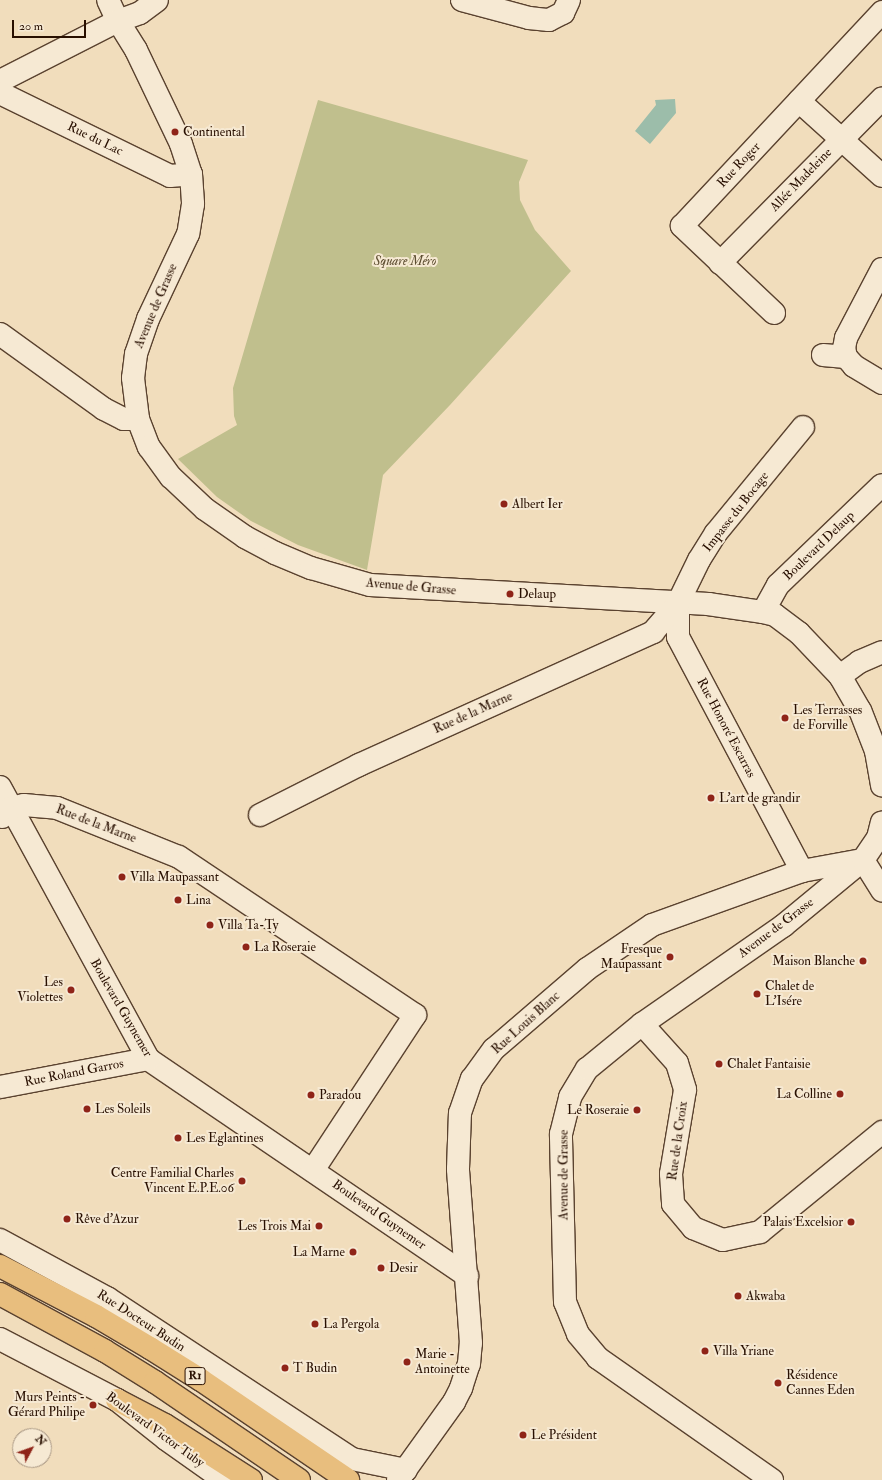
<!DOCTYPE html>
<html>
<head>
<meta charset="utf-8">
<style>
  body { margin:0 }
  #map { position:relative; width:882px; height:1480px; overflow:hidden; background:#f1ddbc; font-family:"IM FELL Double Pica",serif }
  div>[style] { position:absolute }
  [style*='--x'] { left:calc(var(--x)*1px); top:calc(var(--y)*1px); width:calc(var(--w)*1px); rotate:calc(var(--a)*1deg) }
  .green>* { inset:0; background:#c0bf8d }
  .water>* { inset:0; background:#9cbdaa }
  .roads { filter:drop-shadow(1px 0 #5a422f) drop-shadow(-1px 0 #5a422f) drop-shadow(0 1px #5a422f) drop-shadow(0 -1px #5a422f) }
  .minor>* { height:22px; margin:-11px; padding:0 11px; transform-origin:11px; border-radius:11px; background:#f6e9d3 }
  .highway>* { height:22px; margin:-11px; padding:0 11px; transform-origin:11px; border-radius:11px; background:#e8be7e }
  .dots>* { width:11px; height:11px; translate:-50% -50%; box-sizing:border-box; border:2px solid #f6e9d3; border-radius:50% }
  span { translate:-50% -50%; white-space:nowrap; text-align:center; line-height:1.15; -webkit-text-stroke:4px #f6e9d3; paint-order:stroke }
  .shield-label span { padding:1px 3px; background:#f6e9d3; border:1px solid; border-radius:3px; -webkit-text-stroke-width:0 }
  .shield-label { font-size:12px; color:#280f00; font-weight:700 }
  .poi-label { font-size:13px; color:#280f00 }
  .left { translate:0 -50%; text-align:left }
  .right { translate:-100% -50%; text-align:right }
  .street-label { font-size:13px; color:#280f00 }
  .park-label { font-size:13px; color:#5d4d31; font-style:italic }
  .north { position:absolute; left:12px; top:1428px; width:40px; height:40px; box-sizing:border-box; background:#f6e9d3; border:1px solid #a4927f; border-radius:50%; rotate:49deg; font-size:11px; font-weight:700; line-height:16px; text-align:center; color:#280f00 }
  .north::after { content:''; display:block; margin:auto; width:14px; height:18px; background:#8f2418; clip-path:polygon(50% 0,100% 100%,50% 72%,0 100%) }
  .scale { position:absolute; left:12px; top:20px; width:74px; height:18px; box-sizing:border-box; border:2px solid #280f00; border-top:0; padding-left:5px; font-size:12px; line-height:14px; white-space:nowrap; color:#280f00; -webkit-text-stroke:3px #f6e9d3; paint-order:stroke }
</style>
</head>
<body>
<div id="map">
  <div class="green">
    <i style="clip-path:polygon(318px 100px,528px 160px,519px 182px,520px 200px,535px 230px,571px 271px,450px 405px,383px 475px,367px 570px,298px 545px,251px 521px,217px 497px,178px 459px,237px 425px,234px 416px,233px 388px)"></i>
  </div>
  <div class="water">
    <i style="clip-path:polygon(675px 99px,676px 113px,650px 144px,635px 131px,656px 105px,655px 100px)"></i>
  </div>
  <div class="roads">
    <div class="minor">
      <i style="--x:108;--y:0;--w:23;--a:65"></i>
      <i style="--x:118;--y:21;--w:34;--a:58"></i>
      <i style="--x:136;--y:50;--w:104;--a:64.4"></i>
      <i style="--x:181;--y:144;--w:32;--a:72"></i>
      <i style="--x:191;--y:174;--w:30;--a:86"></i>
      <i style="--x:193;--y:204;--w:30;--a:99"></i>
      <i style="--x:188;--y:234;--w:94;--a:115.2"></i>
      <i style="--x:148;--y:319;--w:37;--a:109"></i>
      <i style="--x:136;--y:354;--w:24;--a:97"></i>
      <i style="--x:133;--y:378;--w:41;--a:83"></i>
      <i style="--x:138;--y:419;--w:30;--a:69"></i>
      <i style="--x:149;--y:447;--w:37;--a:54"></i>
      <i style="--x:171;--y:477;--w:47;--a:43.3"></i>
      <i style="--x:205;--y:509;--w:49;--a:35"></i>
      <i style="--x:245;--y:537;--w:34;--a:28"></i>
      <i style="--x:275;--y:553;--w:39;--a:23"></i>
      <i style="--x:311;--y:568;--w:61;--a:16.1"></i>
      <i style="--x:370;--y:585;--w:339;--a:3.2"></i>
      <i style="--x:708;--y:604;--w:56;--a:8.3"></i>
      <i style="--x:763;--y:612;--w:12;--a:14"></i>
      <i style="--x:775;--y:615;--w:30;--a:37"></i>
      <i style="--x:799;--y:633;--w:59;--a:46.4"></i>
      <i style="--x:840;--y:676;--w:39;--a:60"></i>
      <i style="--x:860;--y:710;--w:44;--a:68.7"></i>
      <i style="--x:876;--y:751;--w:35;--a:80"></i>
      <i style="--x:462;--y:0;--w:69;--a:15"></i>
      <i style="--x:529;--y:18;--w:20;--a:6"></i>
      <i style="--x:549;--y:20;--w:16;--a:-27"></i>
      <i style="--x:563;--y:13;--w:14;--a:-65"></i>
      <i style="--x:0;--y:81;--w:132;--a:-27"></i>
      <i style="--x:118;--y:21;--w:23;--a:-20"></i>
      <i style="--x:140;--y:13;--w:21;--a:-37"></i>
      <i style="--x:0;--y:93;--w:189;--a:26"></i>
      <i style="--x:170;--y:176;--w:21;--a:-5"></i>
      <i style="--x:799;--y:101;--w:112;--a:42.1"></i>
      <i style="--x:720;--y:263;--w:231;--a:-45.4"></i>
      <i style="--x:882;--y:269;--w:78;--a:117.6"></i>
      <i style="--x:846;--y:338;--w:10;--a:101"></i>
      <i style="--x:844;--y:348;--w:9;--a:77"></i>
      <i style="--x:846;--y:357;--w:12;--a:48"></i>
      <i style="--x:854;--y:366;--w:33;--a:31"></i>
      <i style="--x:774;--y:313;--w:127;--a:-136.6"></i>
      <i style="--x:682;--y:226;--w:293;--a:-46.9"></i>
      <i style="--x:0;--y:334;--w:128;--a:35.8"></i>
      <i style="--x:104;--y:409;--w:22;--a:27"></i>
      <i style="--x:124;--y:419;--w:14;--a:0"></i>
      <i style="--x:823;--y:355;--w:23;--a:5"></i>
      <i style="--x:678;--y:603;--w:34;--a:90"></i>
      <i style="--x:678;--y:637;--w:265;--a:62.1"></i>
      <i style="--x:763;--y:612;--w:31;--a:-61"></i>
      <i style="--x:778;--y:585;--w:144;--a:-43.9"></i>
      <i style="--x:840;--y:676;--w:24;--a:-36"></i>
      <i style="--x:859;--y:662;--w:25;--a:-23"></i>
      <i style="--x:0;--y:787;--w:310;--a:61.4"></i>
      <i style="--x:148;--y:1059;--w:386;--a:34.2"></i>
      <i style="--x:260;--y:815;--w:111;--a:-26.8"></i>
      <i style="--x:359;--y:765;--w:323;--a:-24.3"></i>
      <i style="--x:653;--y:632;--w:38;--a:-49"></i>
      <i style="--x:678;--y:603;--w:48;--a:-64"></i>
      <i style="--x:699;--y:560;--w:32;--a:-58"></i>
      <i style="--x:716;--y:533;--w:137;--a:-50.6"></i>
      <i style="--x:2;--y:817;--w:13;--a:-45"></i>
      <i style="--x:11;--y:808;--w:13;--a:-13"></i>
      <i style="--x:24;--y:805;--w:33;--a:5"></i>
      <i style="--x:57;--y:808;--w:131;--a:21.9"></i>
      <i style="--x:179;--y:857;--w:284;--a:33.8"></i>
      <i style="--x:415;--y:1015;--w:186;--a:123.3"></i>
      <i style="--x:863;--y:860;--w:36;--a:58"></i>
      <i style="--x:642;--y:1024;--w:52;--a:48.1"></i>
      <i style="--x:677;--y:1063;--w:28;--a:73"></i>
      <i style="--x:685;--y:1090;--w:85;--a:99.5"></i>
      <i style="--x:671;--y:1174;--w:30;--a:86"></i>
      <i style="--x:673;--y:1204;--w:31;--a:50"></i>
      <i style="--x:693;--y:1228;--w:32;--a:22"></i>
      <i style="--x:723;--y:1240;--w:38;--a:-12"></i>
      <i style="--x:760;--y:1232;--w:158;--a:-39.3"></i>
      <i style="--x:0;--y:1087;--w:151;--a:-10.7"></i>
      <i style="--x:0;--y:1240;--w:122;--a:28.5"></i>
      <i style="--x:107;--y:1298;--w:293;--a:33.3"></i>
      <i style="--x:352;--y:1459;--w:55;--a:11.5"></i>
      <i style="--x:0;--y:1339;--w:132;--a:27.5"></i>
      <i style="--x:117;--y:1400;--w:63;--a:38.5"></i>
      <i style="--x:166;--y:1439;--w:71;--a:35.3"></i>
      <i style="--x:398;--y:1480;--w:96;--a:-54.3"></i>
      <i style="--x:454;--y:1402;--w:16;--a:-63"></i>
      <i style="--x:461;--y:1388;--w:25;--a:-72"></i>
      <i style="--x:469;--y:1364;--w:21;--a:-85"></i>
      <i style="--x:471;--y:1343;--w:174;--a:-94.3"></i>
      <i style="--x:458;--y:1169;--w:56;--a:-88"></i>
      <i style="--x:460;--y:1113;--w:36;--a:-71"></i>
      <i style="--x:472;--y:1079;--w:37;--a:-54"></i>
      <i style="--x:494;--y:1049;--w:123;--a:-40.7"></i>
      <i style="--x:587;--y:969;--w:78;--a:-34.1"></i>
      <i style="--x:652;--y:925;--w:159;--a:-19.8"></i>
      <i style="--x:802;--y:871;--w:61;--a:-10.4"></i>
      <i style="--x:772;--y:1480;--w:213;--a:-145"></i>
      <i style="--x:598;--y:1358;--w:31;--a:-130"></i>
      <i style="--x:578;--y:1334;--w:35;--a:-112"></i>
      <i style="--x:565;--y:1302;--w:168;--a:-91.4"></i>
      <i style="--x:561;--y:1134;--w:38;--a:-76"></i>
      <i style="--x:570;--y:1097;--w:33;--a:-59"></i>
      <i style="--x:587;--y:1069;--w:71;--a:-39.3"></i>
      <i style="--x:642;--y:1024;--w:172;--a:-34.8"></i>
      <i style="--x:783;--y:926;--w:104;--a:-39.5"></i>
      <i style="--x:863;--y:860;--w:27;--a:-56"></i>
      <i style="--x:878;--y:838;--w:16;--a:-76"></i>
    </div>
    <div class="highway">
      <i style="--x:0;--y:1266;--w:108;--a:27.5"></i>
      <i style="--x:96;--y:1316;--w:63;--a:30.7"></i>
      <i style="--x:150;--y:1348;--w:60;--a:32.1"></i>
      <i style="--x:201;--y:1380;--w:178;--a:34.2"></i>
      <i style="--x:0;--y:1294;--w:119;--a:28.5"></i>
      <i style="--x:105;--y:1351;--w:59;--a:31.8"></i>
      <i style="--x:155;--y:1382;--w:174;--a:34.2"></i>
      <i style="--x:117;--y:1400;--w:54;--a:27.5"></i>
      <i style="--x:165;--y:1425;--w:102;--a:32.6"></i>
    </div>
  </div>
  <div class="dots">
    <i style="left:175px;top:132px;background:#8f2418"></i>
    <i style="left:504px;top:504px;background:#8f2418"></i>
    <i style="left:510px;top:594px;background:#8f2418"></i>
    <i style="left:785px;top:718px;background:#8f2418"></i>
    <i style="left:711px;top:798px;background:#8f2418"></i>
    <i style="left:122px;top:877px;background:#8f2418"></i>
    <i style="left:178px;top:900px;background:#8f2418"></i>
    <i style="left:210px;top:925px;background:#8f2418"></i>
    <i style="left:246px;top:947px;background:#8f2418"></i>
    <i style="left:670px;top:957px;background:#8f2418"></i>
    <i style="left:863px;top:961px;background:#8f2418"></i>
    <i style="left:71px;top:990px;background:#8f2418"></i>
    <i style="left:757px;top:994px;background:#8f2418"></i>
    <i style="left:719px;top:1064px;background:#8f2418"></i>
    <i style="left:840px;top:1094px;background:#8f2418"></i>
    <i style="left:311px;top:1095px;background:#8f2418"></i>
    <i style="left:87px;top:1109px;background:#8f2418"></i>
    <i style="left:637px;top:1110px;background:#8f2418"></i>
    <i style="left:178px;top:1138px;background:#8f2418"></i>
    <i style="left:242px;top:1181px;background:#8f2418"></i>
    <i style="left:67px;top:1219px;background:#8f2418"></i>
    <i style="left:851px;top:1222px;background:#8f2418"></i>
    <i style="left:319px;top:1226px;background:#8f2418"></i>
    <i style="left:353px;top:1252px;background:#8f2418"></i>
    <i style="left:381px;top:1268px;background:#8f2418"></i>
    <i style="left:738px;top:1296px;background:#8f2418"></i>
    <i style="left:315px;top:1324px;background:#8f2418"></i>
    <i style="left:705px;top:1351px;background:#8f2418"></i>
    <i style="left:407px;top:1362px;background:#8f2418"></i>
    <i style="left:285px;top:1368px;background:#8f2418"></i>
    <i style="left:778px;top:1383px;background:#8f2418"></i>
    <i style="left:93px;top:1405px;background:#8f2418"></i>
    <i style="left:523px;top:1435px;background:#8f2418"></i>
  </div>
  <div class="shield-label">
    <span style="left:195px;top:1376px">R1</span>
  </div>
  <div class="poi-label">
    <span class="left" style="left:183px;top:132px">Continental</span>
    <span class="left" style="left:512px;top:504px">Albert Ier</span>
    <span class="left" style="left:518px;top:594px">Delaup</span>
    <span class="left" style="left:793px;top:718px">Les Terrasses<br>de Forville</span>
    <span class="left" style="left:719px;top:798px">L'art de grandir</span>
    <span class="left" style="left:130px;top:877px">Villa Maupassant</span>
    <span class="left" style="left:186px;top:900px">Lina</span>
    <span class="left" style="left:218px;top:925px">Villa Ta-Ty</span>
    <span class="left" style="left:254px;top:947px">La Roseraie</span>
    <span class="right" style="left:662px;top:957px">Fresque<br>Maupassant</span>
    <span class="right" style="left:855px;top:961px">Maison Blanche</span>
    <span class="right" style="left:63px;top:990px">Les<br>Violettes</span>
    <span class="left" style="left:765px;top:994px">Chalet de<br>L'Isére</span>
    <span class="left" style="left:727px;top:1064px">Chalet Fantaisie</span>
    <span class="right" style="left:832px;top:1094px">La Colline</span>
    <span class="left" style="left:319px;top:1095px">Paradou</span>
    <span class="left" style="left:95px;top:1109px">Les Soleils</span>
    <span class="right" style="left:629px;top:1110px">Le Roseraie</span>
    <span class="left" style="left:186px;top:1138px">Les Eglantines</span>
    <span class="right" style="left:234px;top:1181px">Centre Familial Charles<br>Vincent E.P.E.06</span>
    <span class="left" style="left:75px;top:1219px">Rêve d'Azur</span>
    <span class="right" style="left:843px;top:1222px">Palais Excelsior</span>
    <span class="right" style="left:311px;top:1226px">Les Trois Mai</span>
    <span class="right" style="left:345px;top:1252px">La Marne</span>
    <span class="left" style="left:389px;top:1268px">Desir</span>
    <span class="left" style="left:746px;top:1296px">Akwaba</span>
    <span class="left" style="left:323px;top:1324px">La Pergola</span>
    <span class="left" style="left:713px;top:1351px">Villa Yriane</span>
    <span class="left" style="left:415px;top:1362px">Marie -<br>Antoinette</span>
    <span class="left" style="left:293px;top:1368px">T Budin</span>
    <span class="left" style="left:786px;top:1383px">Résidence<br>Cannes Eden</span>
    <span class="right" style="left:85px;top:1405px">Murs Peints -<br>Gérard Philipe</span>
    <span class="left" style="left:531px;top:1435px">Le Président</span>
  </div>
  <div class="street-label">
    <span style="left:95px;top:139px;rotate:26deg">Rue du Lac</span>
    <span style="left:739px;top:165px;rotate:-47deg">Rue Roger</span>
    <span style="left:801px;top:180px;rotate:-46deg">Allée Madeleine</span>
    <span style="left:156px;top:306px;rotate:-67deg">Avenue de Grasse</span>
    <span style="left:736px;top:512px;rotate:-52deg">Impasse du Bocage</span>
    <span style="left:819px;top:546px;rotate:-44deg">Boulevard Delaup</span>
    <span style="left:411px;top:587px;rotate:5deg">Avenue de Grasse</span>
    <span style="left:473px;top:713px;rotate:-24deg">Rue de la Marne</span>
    <span style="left:726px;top:728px;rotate:62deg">Rue Honoré Escarras</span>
    <span style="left:96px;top:824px;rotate:21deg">Rue de la Marne</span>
    <span style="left:776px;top:928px;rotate:-37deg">Avenue de Grasse</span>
    <span style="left:121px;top:1008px;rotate:60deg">Boulevard Guynemer</span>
    <span style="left:526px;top:1023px;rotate:-42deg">Rue Louis Blanc</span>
    <span style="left:74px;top:1073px;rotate:-11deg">Rue Roland Garros</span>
    <span style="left:678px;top:1141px;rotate:-82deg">Rue de la Croix</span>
    <span style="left:564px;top:1175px;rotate:-90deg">Avenue de Grasse</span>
    <span style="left:379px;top:1215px;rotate:35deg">Boulevard Guynemer</span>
    <span style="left:141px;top:1321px;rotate:33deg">Rue Docteur Budin</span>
    <span style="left:155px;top:1430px;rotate:36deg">Boulevard Victor Tuby</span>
  </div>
  <div class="park-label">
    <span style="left:405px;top:261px">Square Méro</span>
  </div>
  <div class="north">N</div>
  <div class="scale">20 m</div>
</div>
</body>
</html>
